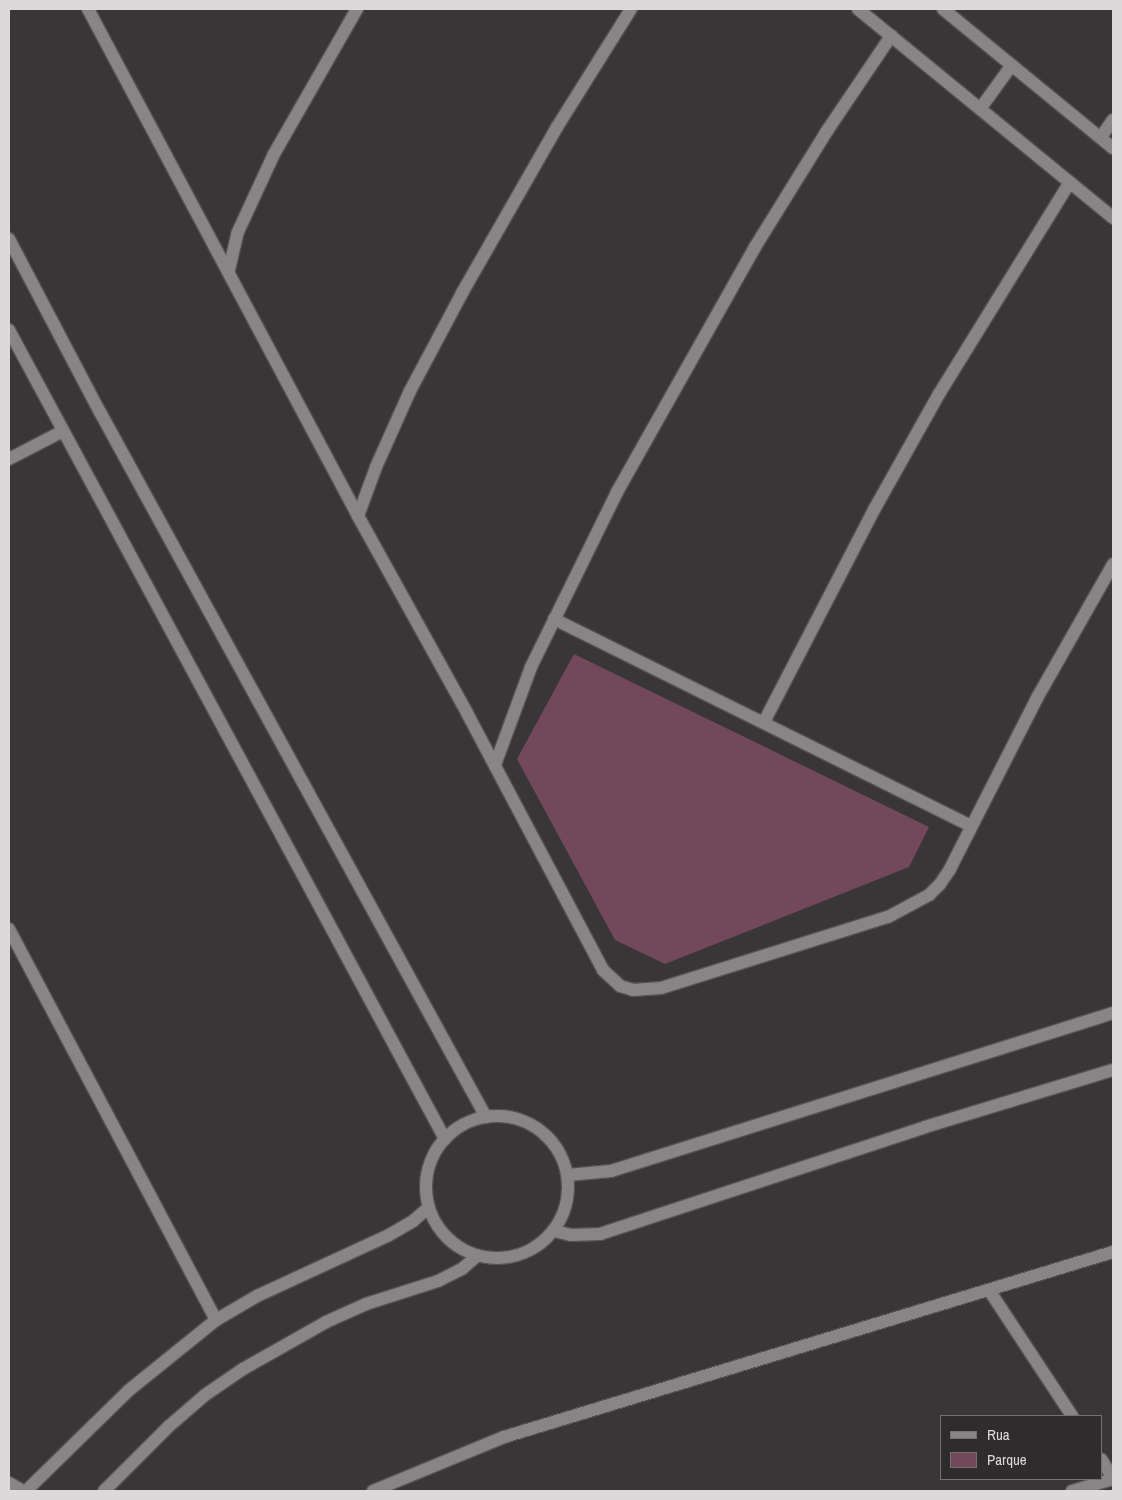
<!DOCTYPE html>
<html>
<head>
<meta charset="utf-8">
<style>
  body { margin:0 }
  #map { position:relative; width:1122px; height:1500px; overflow:hidden; background:#393637; font-family:"Archivo Narrow",sans-serif }
  div>[style] { position:absolute }
  [style*='--x'] { left:calc(var(--x)*1px); top:calc(var(--y)*1px); width:calc(var(--w)*1px); rotate:calc(var(--a)*1deg) }
  .green>* { inset:0; background:#72485a }
  .roads { filter:drop-shadow(1px 0 #555253) drop-shadow(-1px 0 #555253) drop-shadow(0 1px #555253) drop-shadow(0 -1px #555253) }
  .minor>* { height:12px; margin:-6px; padding:0 6px; transform-origin:6px; border-radius:6px; background:#888586 }
  .minor>.ring { margin:-6px; padding:0; box-sizing:content-box; background:none; border:12px solid #888586; border-radius:50% }
  span { translate:-50% -50%; white-space:nowrap; text-align:center; line-height:1.15; -webkit-text-stroke:5px #2f2c2d; paint-order:stroke }
  .frame { position:absolute; inset:0; border:10px solid #dbd9d9; pointer-events:none }
  .legend { position:absolute; left:940px; top:1415px; width:162px; height:65px; box-sizing:border-box; background:#2f2c2d; border:1px solid #747172; margin:0; padding:6px 9px; list-style:none; font-size:15px; color:#dbd9d9 }
  .legend li { display:flex; align-items:center; gap:10px; height:25px }
  .legend b { width:25px; border:1px solid #747172 }
</style>
</head>
<body>
<div id="map">
  <div class="green">
    <i style="clip-path:polygon(574px 654px,929px 827px,909px 867px,665px 964px,615px 940px,517px 759px)"></i>
  </div>
  <div class="roads">
    <div class="minor">
      <i style="--x:88;--y:9;--w:574;--a:61.96"></i>
      <i style="--x:358;--y:516;--w:225;--a:61"></i>
      <i style="--x:467;--y:713;--w:291;--a:62.1"></i>
      <i style="--x:603;--y:970;--w:23;--a:43"></i>
      <i style="--x:620;--y:986;--w:14;--a:17"></i>
      <i style="--x:633;--y:990;--w:28;--a:-4"></i>
      <i style="--x:661;--y:988;--w:238;--a:-17.4"></i>
      <i style="--x:888;--y:917;--w:47;--a:-28.2"></i>
      <i style="--x:929;--y:895;--w:16;--a:-45"></i>
      <i style="--x:940;--y:884;--w:18;--a:-56"></i>
      <i style="--x:950;--y:869;--w:192;--a:-63"></i>
      <i style="--x:1037;--y:698;--w:154;--a:-60.4"></i>
      <i style="--x:858;--y:9;--w:330;--a:39.3"></i>
      <i style="--x:943;--y:9;--w:220;--a:39.3"></i>
      <i style="--x:980;--y:109;--w:54;--a:-54"></i>
      <i style="--x:1101;--y:137;--w:21;--a:-55"></i>
      <i style="--x:9;--y:239;--w:195;--a:62.3"></i>
      <i style="--x:100;--y:412;--w:804;--a:61.3"></i>
      <i style="--x:229;--y:270;--w:37;--a:-77"></i>
      <i style="--x:237;--y:234;--w:88;--a:-65.2"></i>
      <i style="--x:274;--y:154;--w:167;--a:-60.2"></i>
      <i style="--x:9;--y:330;--w:919;--a:61.68"></i>
      <i style="--x:9;--y:459;--w:61;--a:-27.4"></i>
      <i style="--x:358;--y:516;--w:52;--a:-69.8"></i>
      <i style="--x:376;--y:467;--w:83;--a:-65.9"></i>
      <i style="--x:410;--y:391;--w:111;--a:-62"></i>
      <i style="--x:462;--y:293;--w:191;--a:-60.2"></i>
      <i style="--x:557;--y:127;--w:139;--a:-57.9"></i>
      <i style="--x:554;--y:619;--w:466;--a:26.4"></i>
      <i style="--x:764;--y:722;--w:241;--a:-62.6"></i>
      <i style="--x:875;--y:508;--w:131;--a:-60.7"></i>
      <i style="--x:939;--y:394;--w:249;--a:-58.3"></i>
      <i style="--x:495;--y:765;--w:104;--a:-69.8"></i>
      <i style="--x:531;--y:667;--w:195;--a:-63.8"></i>
      <i style="--x:617;--y:492;--w:281;--a:-60.6"></i>
      <i style="--x:755;--y:247;--w:137;--a:-58.2"></i>
      <i style="--x:827;--y:131;--w:115;--a:-56"></i>
      <i style="--x:9;--y:929;--w:442;--a:62.1"></i>
      <i class="ring" style="left:426px;top:1116px;width:130px;height:130px"></i>
      <i style="--x:568;--y:1175;--w:43;--a:-5.3"></i>
      <i style="--x:611;--y:1171;--w:526;--a:-17.47"></i>
      <i style="--x:554;--y:1231;--w:17;--a:13"></i>
      <i style="--x:571;--y:1235;--w:29;--a:-2"></i>
      <i style="--x:600;--y:1234;--w:342;--a:-18.2"></i>
      <i style="--x:925;--y:1127;--w:196;--a:-16.9"></i>
      <i style="--x:989;--y:1290;--w:151;--a:56.6"></i>
      <i style="--x:1101;--y:1459;--w:22;--a:58"></i>
      <i style="--x:9;--y:1483;--w:16;--a:30"></i>
      <i style="--x:26;--y:1491;--w:143;--a:-44.4"></i>
      <i style="--x:128;--y:1391;--w:113;--a:-38.9"></i>
      <i style="--x:216;--y:1320;--w:48;--a:-30.3"></i>
      <i style="--x:257;--y:1296;--w:145;--a:-24.8"></i>
      <i style="--x:389;--y:1235;--w:28;--a:-30"></i>
      <i style="--x:413;--y:1221;--w:21;--a:-41"></i>
      <i style="--x:104;--y:1491;--w:91;--a:-45"></i>
      <i style="--x:168;--y:1427;--w:49;--a:-40.9"></i>
      <i style="--x:205;--y:1395;--w:46;--a:-34.4"></i>
      <i style="--x:243;--y:1369;--w:95;--a:-29.5"></i>
      <i style="--x:326;--y:1322;--w:44;--a:-24.2"></i>
      <i style="--x:366;--y:1304;--w:76;--a:-17.7"></i>
      <i style="--x:438;--y:1281;--w:28;--a:-27"></i>
      <i style="--x:463;--y:1268;--w:18;--a:-41"></i>
      <i style="--x:373;--y:1491;--w:142;--a:-22.4"></i>
      <i style="--x:504;--y:1437;--w:636;--a:-16.9"></i>
      <i style="--x:1072;--y:1491;--w:43;--a:-16.3"></i>
    </div>
  </div>
  <div class="frame"></div>
  <ul class="legend">
  <li><b style="height:6px;background:#888586"></b>Rua</li>
  <li><b style="height:14px;background:#72485a"></b>Parque</li>
  </ul>
</div>
</body>
</html>
